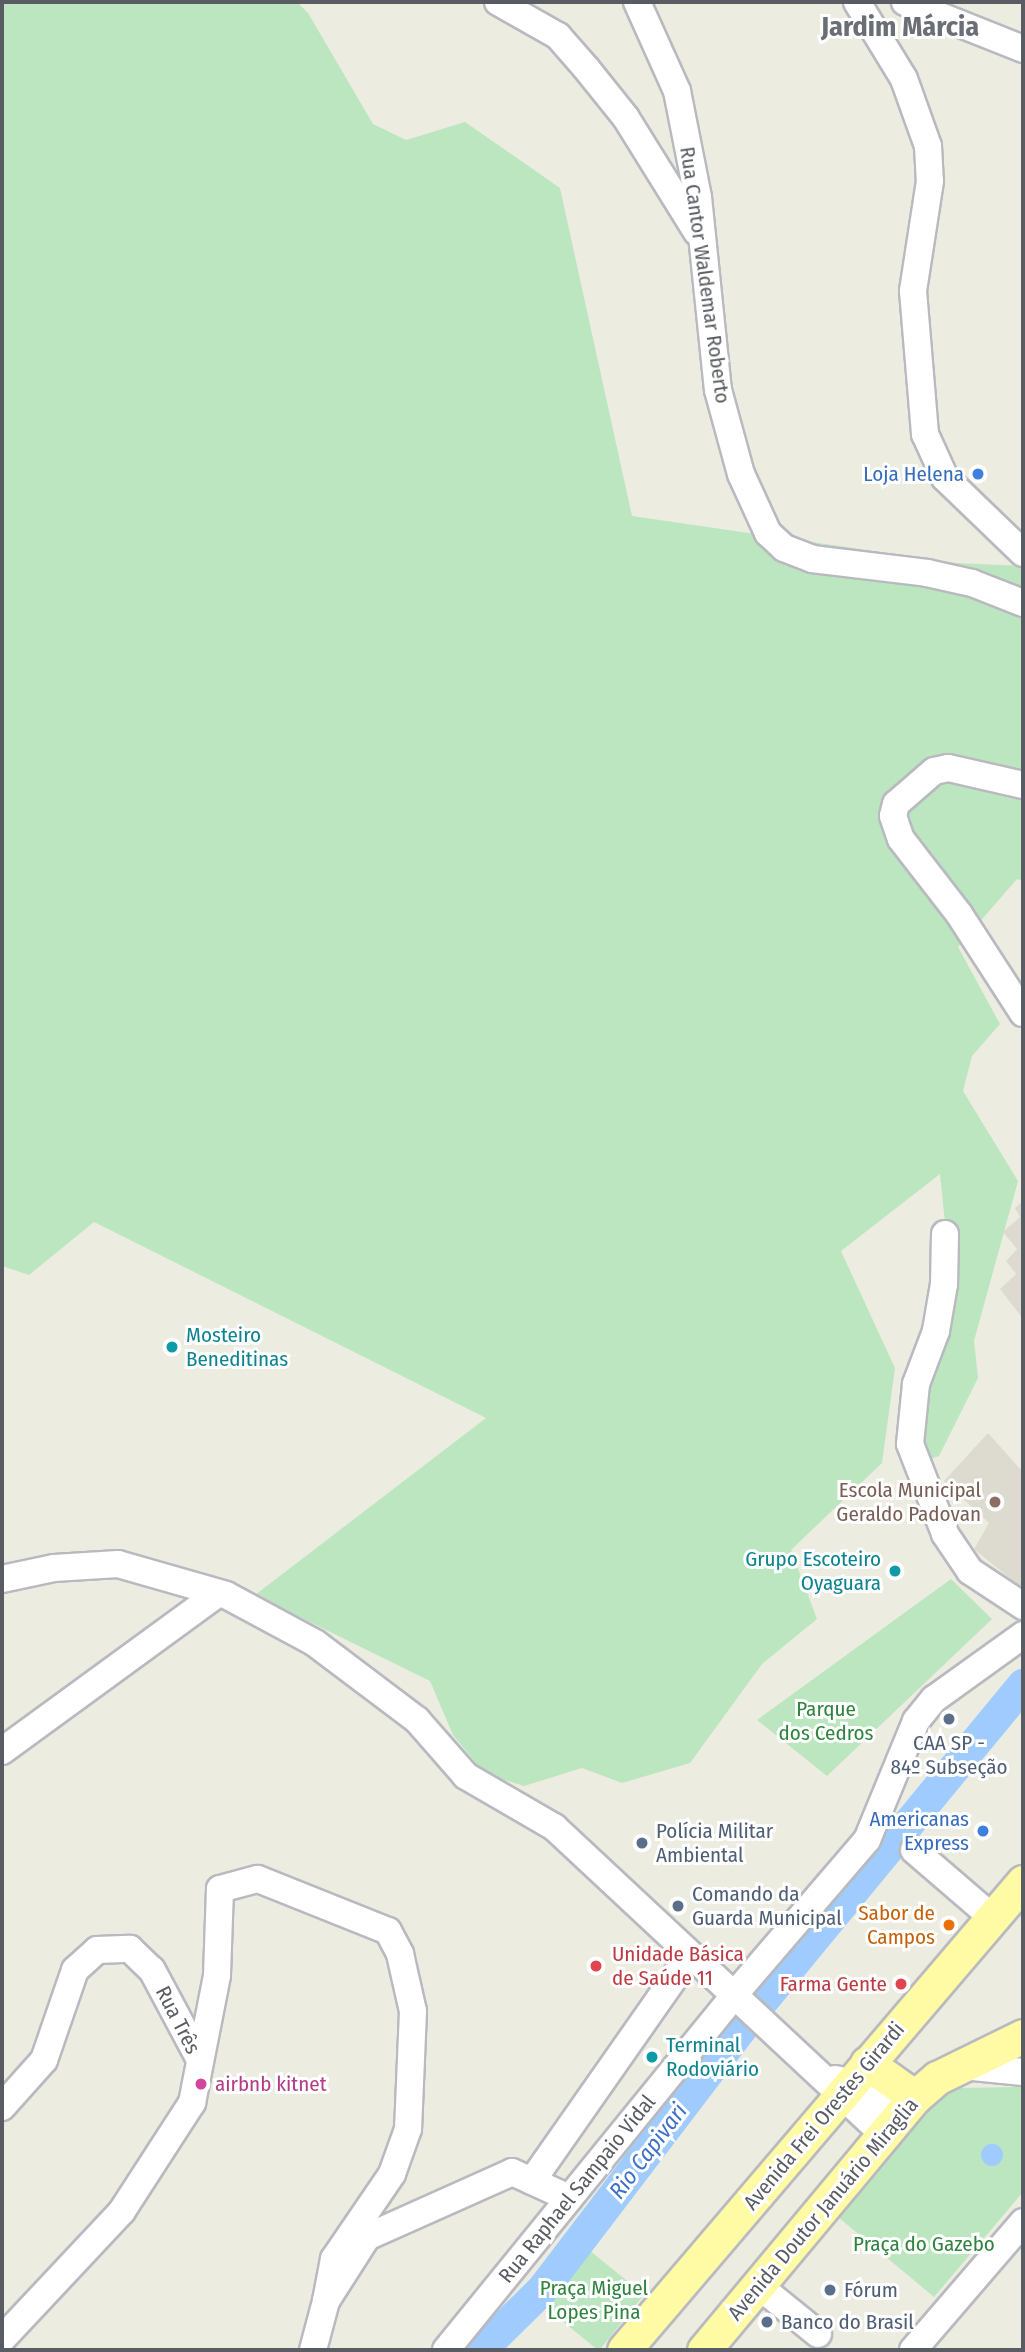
<!DOCTYPE html>
<html>
<head>
<meta charset="utf-8">
<style>
  body { margin:0 }
  #map { position:relative; width:1025px; height:2352px; overflow:hidden; background:#edece1; font-family:"Fira Sans Condensed",sans-serif }
  div>[style] { position:absolute }
  [style*='--x'] { left:calc(var(--x)*1px); top:calc(var(--y)*1px); width:calc(var(--w)*1px); rotate:calc(var(--a)*1deg) }
  .education>* { inset:0; background:#dddbcf }
  .green>* { inset:0; background:#bce6c0; transform-origin:0 0 }
  .water>* { inset:0; background:#9fcbff }
  .round { border-radius:50% }
  .river>* { height:32px; margin:-16px; padding:0 16px; transform-origin:16px; border-radius:16px; background:#9fcbff }
  .roads { filter:drop-shadow(2px 0 #b9bac0) drop-shadow(-2px 0 #b9bac0) drop-shadow(0 2px #b9bac0) drop-shadow(0 -2px #b9bac0) }
  .minor>* { height:26px; margin:-13px; padding:0 13px; transform-origin:13px; border-radius:13px; background:#fff }
  .major>* { height:33px; margin:-16.5px; padding:0 16.5px; transform-origin:16.5px; border-radius:16.5px; background:#fffaa4 }
  .dots>* { width:19px; height:19px; translate:-50% -50%; box-sizing:border-box; border:4px solid #fff; border-radius:50% }
  span { translate:-50% -50%; white-space:nowrap; text-align:center; line-height:1.15; -webkit-text-stroke:6px #fff; paint-order:stroke }
  .street-label { font-size:21px; color:#595c62 }
  .shop-label { font-size:21px; color:#366cbe }
  .right { translate:-100% -50%; text-align:right }
  .culture-label { font-size:21px; color:#0d838f }
  .left { translate:0 -50%; text-align:left }
  .education-label { font-size:21px; color:#785e54 }
  .park-label { font-size:21px; color:#30833e }
  .service-label { font-size:21px; color:#4e5e75 }
  .food-label { font-size:21px; color:#c56008 }
  .health-label { font-size:21px; color:#be3a42 }
  .hotel-label { font-size:21px; color:#b23c85 }
  .water-label { font-size:23px; color:#3e71c6; font-style:italic }
  .district-label { font-size:28px; color:#6a6e75; font-weight:700 }
  .frame { position:absolute; inset:0; border:4px solid #595c62; pointer-events:none }
</style>
</head>
<body>
<div id="map">
  <div class="education">
    <i style="clip-path:polygon(1023px 1201px,1023px 1319px,1000px 1289px,1016px 1274px,1006px 1261px,1017px 1249px,1003px 1232px,1020px 1217px,1015px 1208px)"></i>
    <i style="clip-path:polygon(988px 1433px,1023px 1472px,1023px 1589px,974px 1549px,989px 1523px,944px 1481px)"></i>
  </div>
  <div class="green">
    <i style="clip-path:polygon(2px 2px,297px 2px,308px 13px,373px 124px,406px 140px,465px 122px,560px 188px,632px 516px,956px 563px,1023px 566px,1023px 881px,1017px 879px,958px 947px,1000px 1024px,972px 1056px,963px 1091px,1018px 1181px,974px 1341px,978px 1378px,939px 1456px,924px 1461px,915px 1442px,950px 1271px,940px 1174px,841px 1251px,895px 1368px,882px 1463px,791px 1550px,817px 1619px,762px 1664px,690px 1763px,622px 1783px,582px 1768px,524px 1786px,485px 1774px,453px 1735px,430px 1681px,255px 1595px,486px 1418px,94px 1222px,29px 1275px,2px 1266px)"></i>
    <i style="clip-path:polygon(951px 1579px,992px 1619px,827px 1776px,757px 1720px)"></i>
    <i style="clip-path:polygon(1023px 2087px,1023px 2192px,934px 2297px,838px 2217px,928px 2109px,958px 2088px)"></i>
    <i style="left:589px;top:2250px;width:71px;height:72px;rotate:39deg"></i>
  </div>
  <div class="water">
    <i class="round" style="left:981px;top:2144px;width:22px;height:22px"></i>
  </div>
  <div class="river">
    <i style="--x:481;--y:2350;--w:87;--a:-44.5"></i>
    <i style="--x:543;--y:2289;--w:366;--a:-52.7"></i>
    <i style="--x:765;--y:1998;--w:406;--a:-50.5"></i>
  </div>
  <div class="roads">
    <div class="minor">
      <i style="--x:498;--y:2;--w:69;--a:29.5"></i>
      <i style="--x:558;--y:36;--w:43;--a:48.8"></i>
      <i style="--x:586;--y:68;--w:64;--a:51.3"></i>
      <i style="--x:626;--y:118;--w:134;--a:58.1"></i>
      <i style="--x:637;--y:2;--w:98;--a:65.8"></i>
      <i style="--x:677;--y:91;--w:108;--a:78.8"></i>
      <i style="--x:698;--y:197;--w:194;--a:84.1"></i>
      <i style="--x:718;--y:390;--w:87;--a:74.7"></i>
      <i style="--x:741;--y:474;--w:65;--a:65.4"></i>
      <i style="--x:768;--y:533;--w:22;--a:43"></i>
      <i style="--x:784;--y:548;--w:30;--a:21"></i>
      <i style="--x:812;--y:559;--w:116;--a:6.9"></i>
      <i style="--x:927;--y:573;--w:46;--a:12.5"></i>
      <i style="--x:972;--y:583;--w:55;--a:21.4"></i>
      <i style="--x:857;--y:2;--w:90;--a:58.6"></i>
      <i style="--x:904;--y:79;--w:71;--a:70.3"></i>
      <i style="--x:928;--y:146;--w:35;--a:87"></i>
      <i style="--x:930;--y:181;--w:111;--a:98.8"></i>
      <i style="--x:913;--y:291;--w:144;--a:85.2"></i>
      <i style="--x:925;--y:434;--w:48;--a:65.6"></i>
      <i style="--x:945;--y:478;--w:108;--a:43.9"></i>
      <i style="--x:905;--y:2;--w:127;--a:21.7"></i>
      <i style="--x:1023;--y:785;--w:77;--a:-167.2"></i>
      <i style="--x:948;--y:768;--w:14;--a:168"></i>
      <i style="--x:934;--y:771;--w:50;--a:139"></i>
      <i style="--x:896;--y:804;--w:12;--a:104"></i>
      <i style="--x:893;--y:816;--w:24;--a:71"></i>
      <i style="--x:901;--y:839;--w:95;--a:52.3"></i>
      <i style="--x:959;--y:914;--w:118;--a:57.1"></i>
      <i style="--x:945;--y:1234;--w:50;--a:91.1"></i>
      <i style="--x:944;--y:1284;--w:48;--a:99.7"></i>
      <i style="--x:936;--y:1331;--w:57;--a:110.7"></i>
      <i style="--x:916;--y:1384;--w:60;--a:95.7"></i>
      <i style="--x:910;--y:1444;--w:97;--a:68.7"></i>
      <i style="--x:945;--y:1534;--w:45;--a:56"></i>
      <i style="--x:970;--y:1571;--w:64;--a:33.4"></i>
      <i style="--x:2;--y:1579;--w:53;--a:-11.9"></i>
      <i style="--x:54;--y:1568;--w:64;--a:-3.6"></i>
      <i style="--x:118;--y:1564;--w:112;--a:16"></i>
      <i style="--x:226;--y:1595;--w:101;--a:28.3"></i>
      <i style="--x:315;--y:1643;--w:128;--a:37"></i>
      <i style="--x:417;--y:1720;--w:74;--a:48.8"></i>
      <i style="--x:466;--y:1776;--w:102;--a:30.1"></i>
      <i style="--x:554;--y:1827;--w:450;--a:43"></i>
      <i style="--x:2;--y:1751;--w:268;--a:-36.1"></i>
      <i style="--x:914;--y:1850;--w:104;--a:40.7"></i>
      <i style="--x:963;--y:2066;--w:60;--a:5.7"></i>
      <i style="--x:835;--y:2079;--w:16;--a:11"></i>
      <i style="--x:851;--y:2082;--w:58;--a:38"></i>
      <i style="--x:2;--y:2107;--w:63;--a:-48.2"></i>
      <i style="--x:44;--y:2060;--w:95;--a:-71"></i>
      <i style="--x:75;--y:1970;--w:30;--a:-42"></i>
      <i style="--x:97;--y:1950;--w:33;--a:-2"></i>
      <i style="--x:130;--y:1949;--w:30;--a:44"></i>
      <i style="--x:152;--y:1970;--w:102;--a:61.9"></i>
      <i style="--x:532;--y:2181;--w:276;--a:-55"></i>
      <i style="--x:759;--y:2286;--w:76;--a:39.1"></i>
      <i style="--x:2;--y:2339;--w:175;--a:-46.8"></i>
      <i style="--x:122;--y:2211;--w:129;--a:-57.1"></i>
      <i style="--x:192;--y:2103;--w:130;--a:-78.9"></i>
      <i style="--x:217;--y:1975;--w:86;--a:-88"></i>
      <i style="--x:220;--y:1889;--w:39;--a:-15"></i>
      <i style="--x:258;--y:1879;--w:140;--a:21.8"></i>
      <i style="--x:388;--y:1931;--w:26;--a:62"></i>
      <i style="--x:400;--y:1954;--w:58;--a:77.2"></i>
      <i style="--x:413;--y:2011;--w:118;--a:92.4"></i>
      <i style="--x:408;--y:2129;--w:48;--a:109.6"></i>
      <i style="--x:392;--y:2174;--w:103;--a:124.3"></i>
      <i style="--x:334;--y:2259;--w:43;--a:100.8"></i>
      <i style="--x:313;--y:2350;--w:51;--a:-75.1"></i>
      <i style="--x:326;--y:2301;--w:76;--a:-57.4"></i>
      <i style="--x:367;--y:2237;--w:159;--a:-24.1"></i>
      <i style="--x:512;--y:2172;--w:63;--a:24.5"></i>
      <i style="--x:446;--y:2350;--w:457;--a:-50.9"></i>
      <i style="--x:734;--y:1995;--w:204;--a:-49.4"></i>
      <i style="--x:867;--y:1840;--w:129;--a:-67.6"></i>
      <i style="--x:916;--y:1721;--w:28;--a:-51"></i>
      <i style="--x:934;--y:1699;--w:110;--a:-35.7"></i>
      <i style="--x:913;--y:2350;--w:169;--a:-49.3"></i>
    </div>
    <div class="major">
      <i style="--x:867;--y:2063;--w:59;--a:35.3"></i>
      <i style="--x:624;--y:2350;--w:615;--a:-49.55"></i>
      <i style="--x:704;--y:2350;--w:329;--a:-50.2"></i>
      <i style="--x:915;--y:2097;--w:29;--a:-41"></i>
      <i style="--x:937;--y:2078;--w:96;--a:-26"></i>
    </div>
  </div>
  <div class="dots">
    <i style="left:978px;top:474px;background:#3f7fe0"></i>
    <i style="left:172px;top:1347px;background:#0f9aa8"></i>
    <i style="left:995px;top:1502px;background:#8d6e63"></i>
    <i style="left:895px;top:1571px;background:#0f9aa8"></i>
    <i style="left:949px;top:1719px;background:#5c6f8a"></i>
    <i style="left:983px;top:1831px;background:#3f7fe0"></i>
    <i style="left:642px;top:1843px;background:#5c6f8a"></i>
    <i style="left:678px;top:1906px;background:#5c6f8a"></i>
    <i style="left:949px;top:1925px;background:#e8710a"></i>
    <i style="left:596px;top:1966px;background:#e0444e"></i>
    <i style="left:901px;top:1984px;background:#e0444e"></i>
    <i style="left:652px;top:2057px;background:#0f9aa8"></i>
    <i style="left:201px;top:2084px;background:#d1479c"></i>
    <i style="left:830px;top:2290px;background:#5c6f8a"></i>
    <i style="left:767px;top:2322px;background:#5c6f8a"></i>
  </div>
  <div class="street-label">
    <span style="left:705px;top:275px;rotate:82deg">Rua Cantor Waldemar Roberto</span>
    <span style="left:178px;top:2020px;rotate:63deg">Rua Três</span>
    <span style="left:824px;top:2116px;rotate:-50deg">Avenida Frei Orestes Girardi</span>
    <span style="left:577px;top:2189px;rotate:-51deg">Rua Raphael Sampaio Vidal</span>
    <span style="left:823px;top:2209px;rotate:-50deg">Avenida Doutor Januário Miraglia</span>
  </div>
  <div class="shop-label">
    <span class="right" style="left:964px;top:474px">Loja Helena</span>
    <span class="right" style="left:969px;top:1831px">Americanas<br>Express</span>
  </div>
  <div class="culture-label">
    <span class="left" style="left:186px;top:1347px">Mosteiro<br>Beneditinas</span>
    <span class="right" style="left:881px;top:1571px">Grupo Escoteiro<br>Oyaguara</span>
    <span class="left" style="left:666px;top:2057px">Terminal<br>Rodoviário</span>
  </div>
  <div class="education-label">
    <span class="right" style="left:981px;top:1502px">Escola Municipal<br>Geraldo Padovan</span>
  </div>
  <div class="park-label">
    <span style="left:826px;top:1721px">Parque<br>dos Cedros</span>
    <span style="left:924px;top:2244px">Praça do Gazebo</span>
    <span style="left:594px;top:2300px">Praça Miguel<br>Lopes Pina</span>
  </div>
  <div class="service-label">
    <span style="left:949px;top:1755px">CAA SP -<br>84º Subseção</span>
    <span class="left" style="left:656px;top:1843px">Polícia Militar<br>Ambiental</span>
    <span class="left" style="left:692px;top:1906px">Comando da<br>Guarda Municipal</span>
    <span class="left" style="left:844px;top:2290px">Fórum</span>
    <span class="left" style="left:781px;top:2322px">Banco do Brasil</span>
  </div>
  <div class="food-label">
    <span class="right" style="left:935px;top:1925px">Sabor de<br>Campos</span>
  </div>
  <div class="health-label">
    <span class="left" style="left:612px;top:1966px">Unidade Básica<br>de Saúde 11</span>
    <span class="right" style="left:887px;top:1984px">Farma Gente</span>
  </div>
  <div class="hotel-label">
    <span class="left" style="left:215px;top:2084px">airbnb kitnet</span>
  </div>
  <div class="water-label">
    <span style="left:648px;top:2151px;rotate:-53deg">Rio Capivari</span>
  </div>
  <div class="district-label">
    <span style="left:900px;top:27px">Jardim Márcia</span>
  </div>
  <div class="frame"></div>
</div>
</body>
</html>
